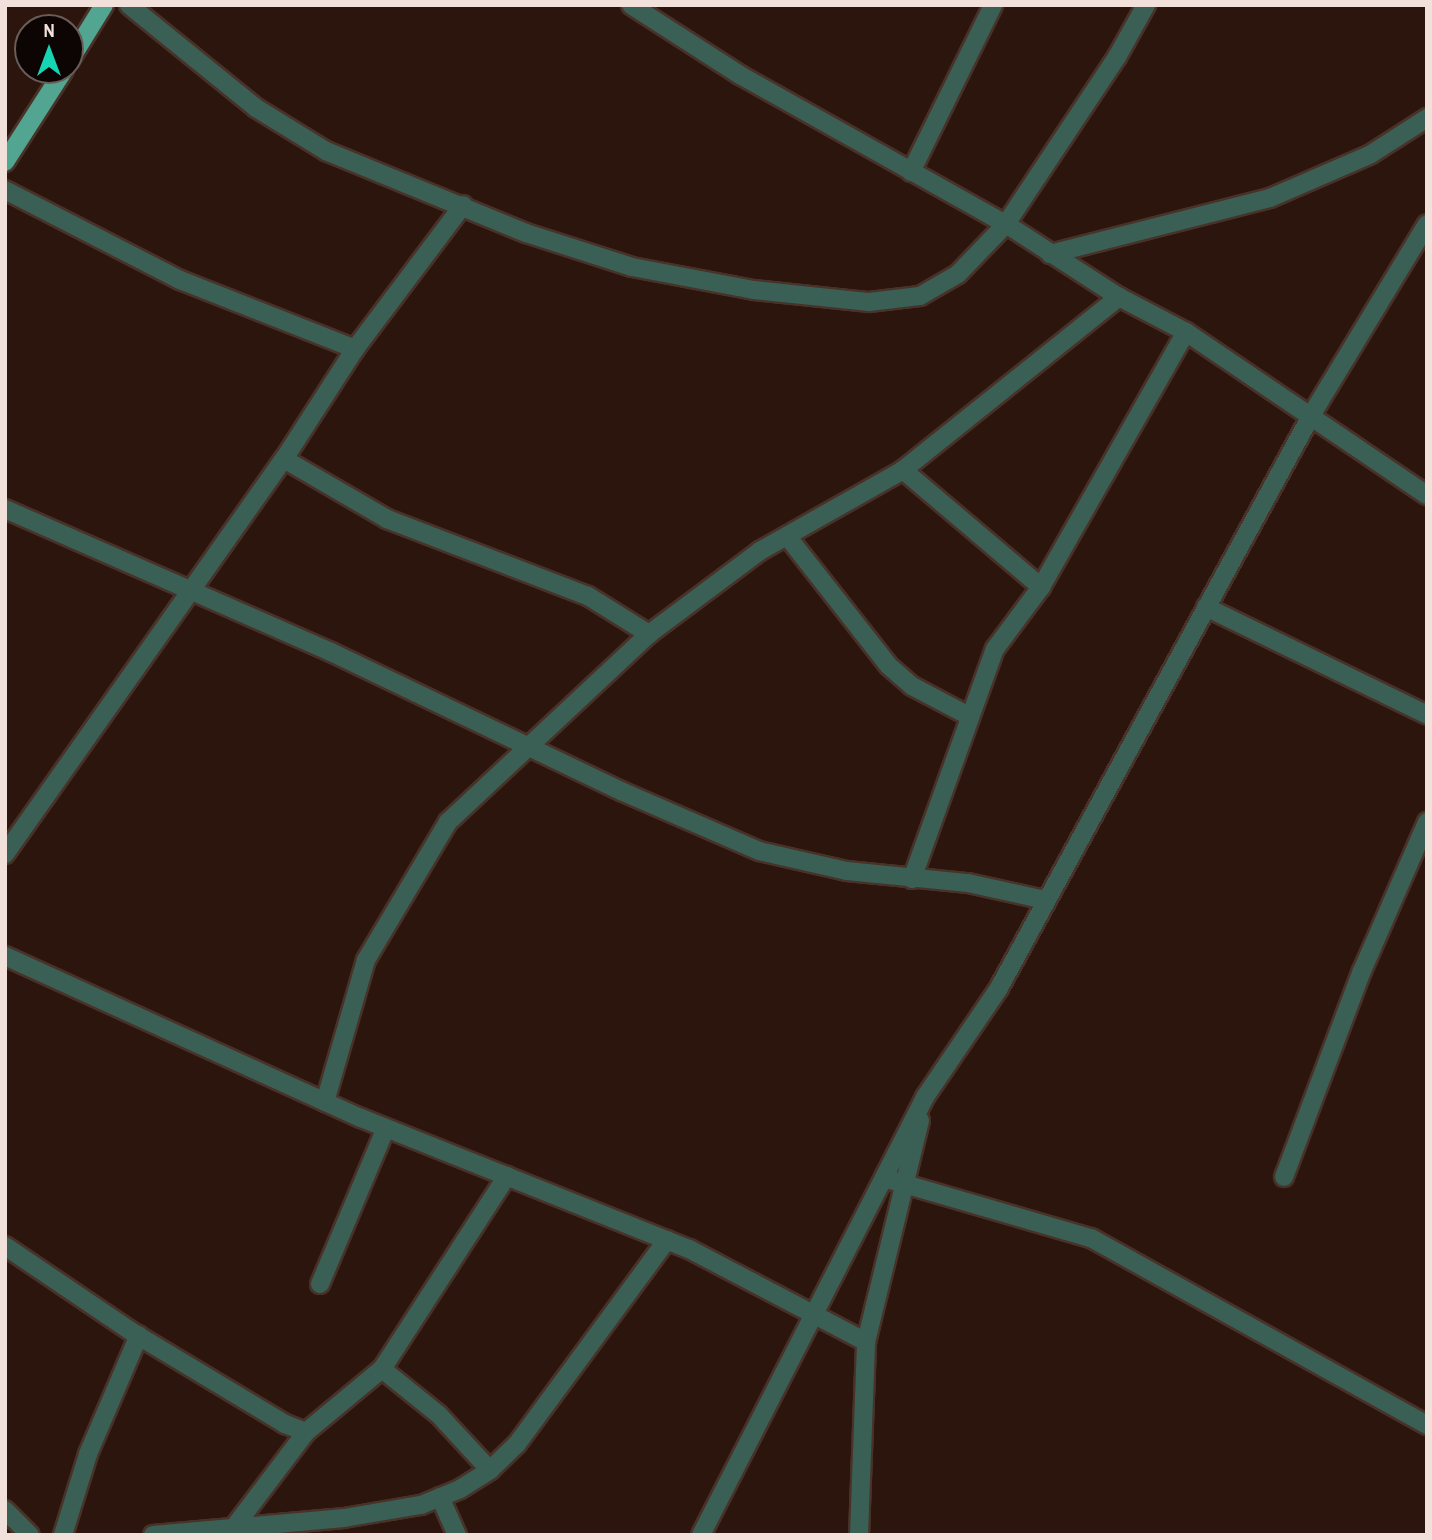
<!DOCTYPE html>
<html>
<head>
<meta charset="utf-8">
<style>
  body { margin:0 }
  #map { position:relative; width:1432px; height:1540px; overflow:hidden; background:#2c150c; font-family:"Archivo Narrow",sans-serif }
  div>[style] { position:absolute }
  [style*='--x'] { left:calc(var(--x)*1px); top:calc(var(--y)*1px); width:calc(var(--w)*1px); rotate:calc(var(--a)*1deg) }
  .roads { filter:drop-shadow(2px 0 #483229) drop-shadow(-2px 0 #483229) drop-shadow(0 2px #483229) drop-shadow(0 -2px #483229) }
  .minor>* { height:18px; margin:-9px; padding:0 9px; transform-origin:9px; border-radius:9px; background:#3a6056 }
  .primary>* { height:18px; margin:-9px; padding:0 9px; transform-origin:9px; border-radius:9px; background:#52a590 }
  span { translate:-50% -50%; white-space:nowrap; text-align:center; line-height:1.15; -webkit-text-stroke:7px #0d0503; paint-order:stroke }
  .frame { position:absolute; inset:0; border:7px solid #f1e1da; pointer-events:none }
  .north { position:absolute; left:14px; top:14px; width:70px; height:70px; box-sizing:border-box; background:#0d0503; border:2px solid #685d59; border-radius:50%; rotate:0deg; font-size:19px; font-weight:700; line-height:28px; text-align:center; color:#f1e1da }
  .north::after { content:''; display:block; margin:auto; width:24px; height:32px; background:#15d5b3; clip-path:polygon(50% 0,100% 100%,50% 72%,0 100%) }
</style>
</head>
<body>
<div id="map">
  <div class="roads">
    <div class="minor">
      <i style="--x:129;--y:5;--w:164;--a:39"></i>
      <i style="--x:256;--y:108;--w:82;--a:31.6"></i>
      <i style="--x:326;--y:151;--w:216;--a:22.3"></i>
      <i style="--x:526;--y:233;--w:111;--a:17.8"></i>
      <i style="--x:632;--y:267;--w:124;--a:10.7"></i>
      <i style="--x:754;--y:290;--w:116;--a:6"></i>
      <i style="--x:869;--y:302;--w:51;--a:-6.7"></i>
      <i style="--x:920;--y:296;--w:44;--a:-30.1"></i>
      <i style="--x:958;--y:274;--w:69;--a:-46.2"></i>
      <i style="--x:1006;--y:224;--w:201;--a:-56.4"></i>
      <i style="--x:1117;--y:57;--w:60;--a:-60.9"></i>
      <i style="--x:631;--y:5;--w:130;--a:32.7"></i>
      <i style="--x:740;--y:75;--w:305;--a:29.3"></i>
      <i style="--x:1006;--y:224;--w:135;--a:32.9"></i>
      <i style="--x:1119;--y:297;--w:76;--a:27.6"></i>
      <i style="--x:1186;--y:332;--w:291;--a:34.1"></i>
      <i style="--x:911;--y:172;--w:186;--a:-63.8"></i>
      <i style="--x:5;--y:190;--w:197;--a:27.2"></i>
      <i style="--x:180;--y:280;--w:188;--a:21.5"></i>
      <i style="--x:1050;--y:254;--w:227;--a:-14.3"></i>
      <i style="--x:1270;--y:198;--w:110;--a:-23.5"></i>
      <i style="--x:1371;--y:154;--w:67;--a:-32.7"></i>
      <i style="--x:284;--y:459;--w:119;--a:30.2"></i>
      <i style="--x:387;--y:519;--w:215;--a:21"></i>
      <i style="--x:588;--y:596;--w:72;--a:31.9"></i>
      <i style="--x:903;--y:470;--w:181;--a:40.3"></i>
      <i style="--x:5;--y:509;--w:356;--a:23.7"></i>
      <i style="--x:331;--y:652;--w:322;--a:25.6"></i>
      <i style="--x:621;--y:791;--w:150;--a:23.5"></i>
      <i style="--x:759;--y:851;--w:90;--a:12.8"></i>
      <i style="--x:847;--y:871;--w:122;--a:5.7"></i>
      <i style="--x:968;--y:883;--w:79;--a:12.4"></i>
      <i style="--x:787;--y:536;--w:165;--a:51.9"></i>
      <i style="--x:889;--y:666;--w:30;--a:41"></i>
      <i style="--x:912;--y:686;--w:64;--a:27.8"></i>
      <i style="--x:1206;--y:607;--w:246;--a:26"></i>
      <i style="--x:5;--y:854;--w:484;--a:-54.8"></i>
      <i style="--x:284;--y:459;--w:131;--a:-57.2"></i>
      <i style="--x:355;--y:349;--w:180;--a:-53.1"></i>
      <i style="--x:912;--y:879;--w:245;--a:-70.2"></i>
      <i style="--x:995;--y:649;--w:77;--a:-53.4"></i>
      <i style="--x:1041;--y:587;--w:293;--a:-60.4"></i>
      <i style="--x:5;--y:956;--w:391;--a:24.5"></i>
      <i style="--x:361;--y:1118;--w:353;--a:21.8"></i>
      <i style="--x:689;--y:1249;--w:200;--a:27.7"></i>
      <i style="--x:325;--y:1102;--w:148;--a:-73.9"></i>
      <i style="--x:366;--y:960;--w:161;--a:-59.3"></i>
      <i style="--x:448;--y:822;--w:275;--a:-43.1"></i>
      <i style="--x:649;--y:634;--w:139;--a:-36.8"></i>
      <i style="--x:760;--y:551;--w:164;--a:-29.5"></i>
      <i style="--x:903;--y:470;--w:277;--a:-38.7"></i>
      <i style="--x:1284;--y:1177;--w:220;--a:-69.3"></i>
      <i style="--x:1362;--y:971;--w:163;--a:-66.4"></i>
      <i style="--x:884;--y:1178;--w:216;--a:16.2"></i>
      <i style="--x:1091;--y:1238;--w:385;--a:29.1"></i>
      <i style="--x:5;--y:1246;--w:153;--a:34.1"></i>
      <i style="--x:132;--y:1332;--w:179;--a:31"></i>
      <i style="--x:285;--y:1424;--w:22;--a:21"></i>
      <i style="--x:320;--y:1284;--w:169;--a:-67.1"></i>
      <i style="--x:382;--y:1369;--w:73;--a:38.9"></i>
      <i style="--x:439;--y:1415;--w:75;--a:47.2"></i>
      <i style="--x:440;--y:1497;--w:42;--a:65.9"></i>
      <i style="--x:5;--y:1510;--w:35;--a:45"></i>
      <i style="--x:235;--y:1526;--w:118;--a:-52.9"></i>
      <i style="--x:306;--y:1432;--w:99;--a:-39.7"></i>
      <i style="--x:382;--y:1369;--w:230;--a:-57.1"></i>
      <i style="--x:63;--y:1535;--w:85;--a:-72.8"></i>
      <i style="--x:88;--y:1454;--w:129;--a:-66.8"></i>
      <i style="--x:153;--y:1535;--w:192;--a:-5.1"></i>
      <i style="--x:344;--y:1518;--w:78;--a:-9.6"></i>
      <i style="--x:421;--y:1505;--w:42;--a:-22.3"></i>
      <i style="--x:460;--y:1489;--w:36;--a:-32"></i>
      <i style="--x:490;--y:1470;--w:37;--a:-44"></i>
      <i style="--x:517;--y:1444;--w:253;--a:-53.7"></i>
      <i style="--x:701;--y:1535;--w:492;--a:-62.9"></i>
      <i style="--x:925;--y:1097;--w:132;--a:-55.8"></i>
      <i style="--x:999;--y:988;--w:654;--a:-61.4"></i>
      <i style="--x:1312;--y:414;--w:222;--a:-58.8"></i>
      <i style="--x:859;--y:1535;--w:193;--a:-87.9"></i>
      <i style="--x:866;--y:1342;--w:228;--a:-76.3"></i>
    </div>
    <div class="primary">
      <i style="--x:70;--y:60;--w:65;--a:-58.3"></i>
      <i style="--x:5;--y:162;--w:109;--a:-57.3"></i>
    </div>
  </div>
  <div class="frame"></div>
  <div class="north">N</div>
</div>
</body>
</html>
